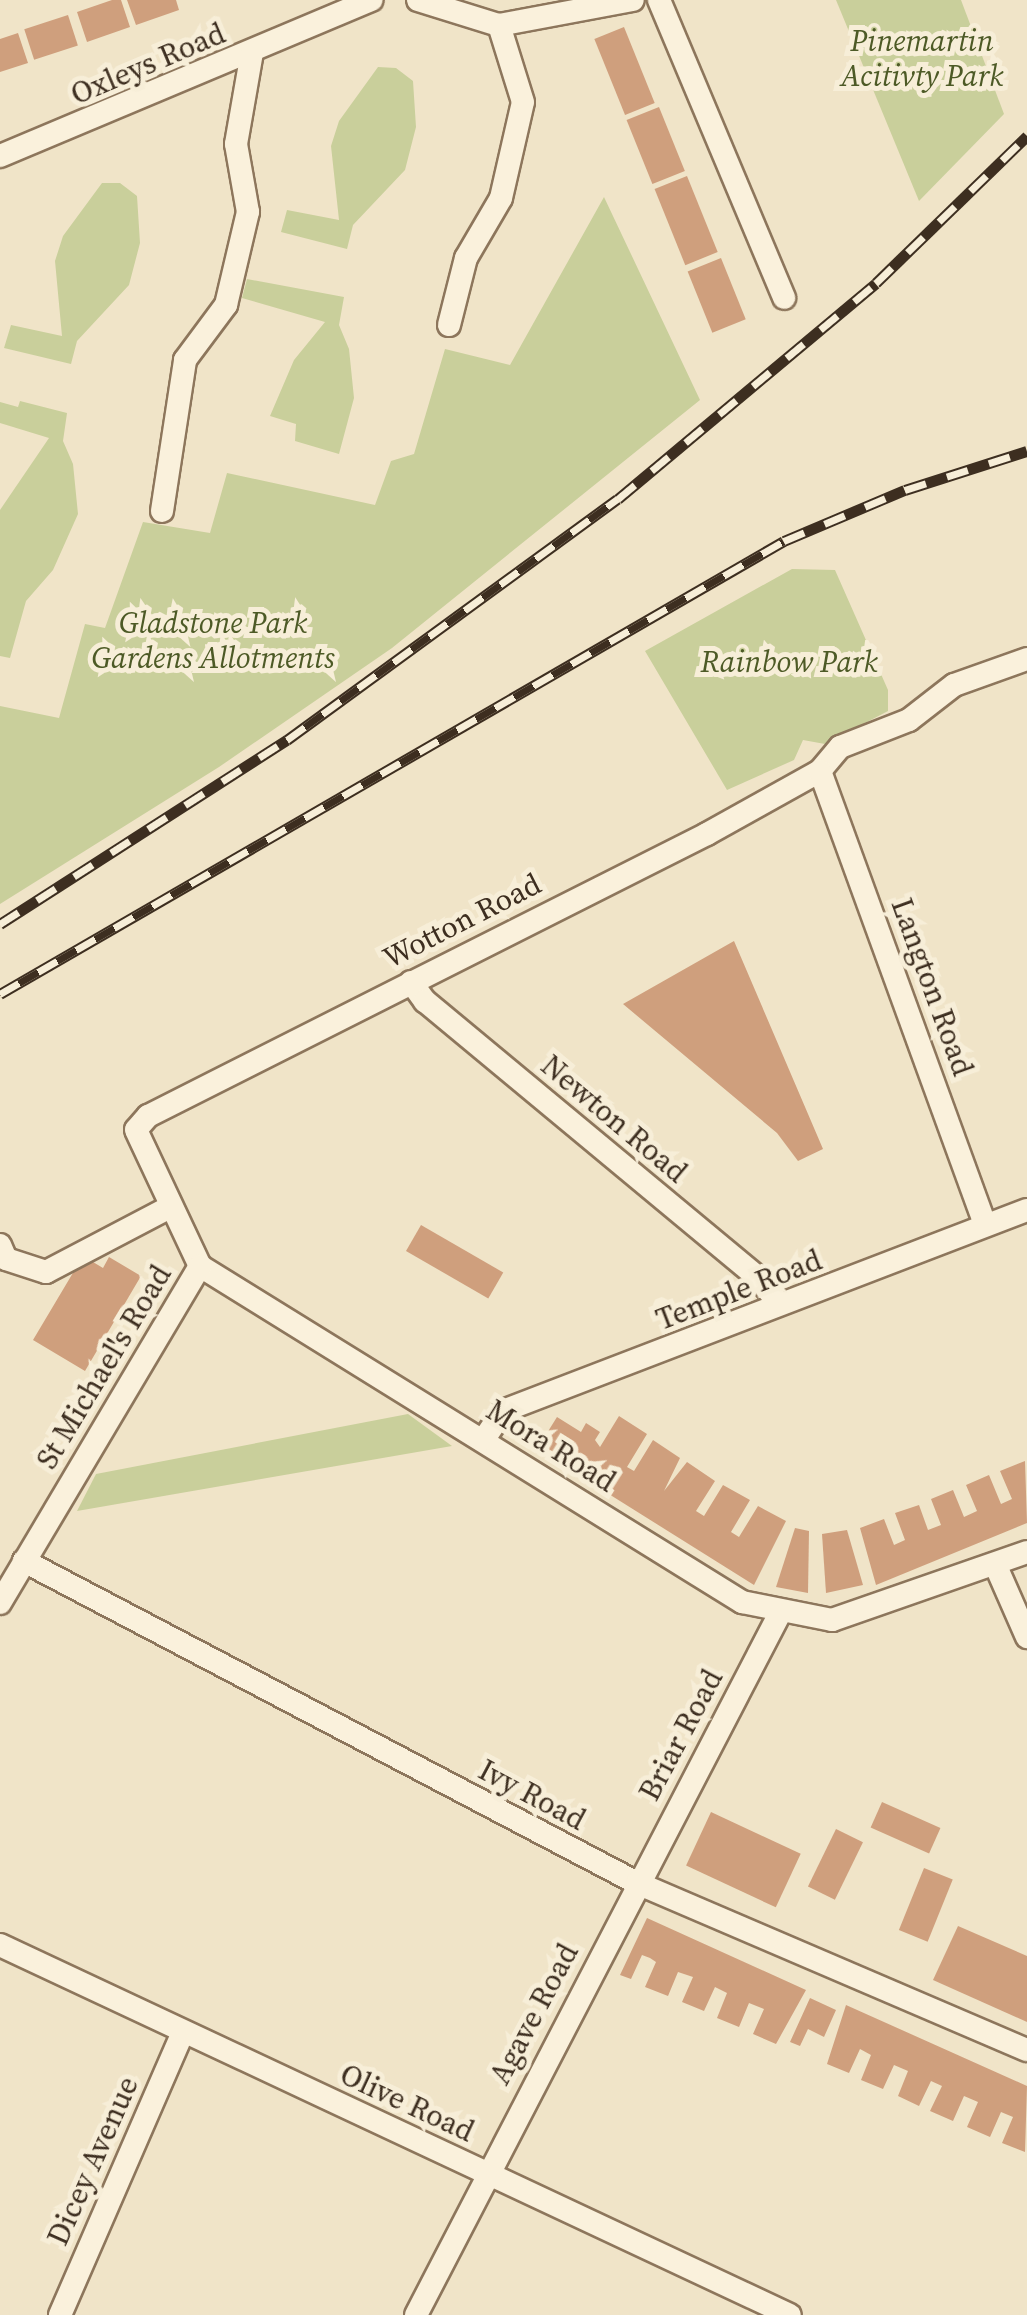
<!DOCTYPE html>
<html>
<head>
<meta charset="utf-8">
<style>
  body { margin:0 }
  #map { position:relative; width:1027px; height:2315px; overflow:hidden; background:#f0e4c8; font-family:"Source Serif 4",serif }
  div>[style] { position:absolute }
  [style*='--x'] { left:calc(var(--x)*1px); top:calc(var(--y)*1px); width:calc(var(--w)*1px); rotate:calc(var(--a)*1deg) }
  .green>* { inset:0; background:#c9cf9b }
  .building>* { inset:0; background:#cf9f7d; transform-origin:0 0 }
  .roads { filter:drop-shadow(2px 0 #8d765c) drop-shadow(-2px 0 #8d765c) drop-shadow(0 2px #8d765c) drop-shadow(0 -2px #8d765c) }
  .street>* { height:22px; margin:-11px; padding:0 11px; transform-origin:11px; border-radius:11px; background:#faf1dc }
  .rail>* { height:11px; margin-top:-5.5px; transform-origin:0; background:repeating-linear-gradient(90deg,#f7eed8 0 22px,#3d2e20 0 44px); box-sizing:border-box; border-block:2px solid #3d2e20 }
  span { translate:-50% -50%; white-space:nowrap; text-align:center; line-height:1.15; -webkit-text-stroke:10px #f7eed8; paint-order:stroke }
  .park-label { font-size:30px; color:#4d5a26; font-style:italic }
  .street-label { font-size:30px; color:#3d2e20 }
</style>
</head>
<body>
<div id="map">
  <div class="green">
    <i style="clip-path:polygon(836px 0,961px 0,1004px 114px,919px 201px)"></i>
    <i style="clip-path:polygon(378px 67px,396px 68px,413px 81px,416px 127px,405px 170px,353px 225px,347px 249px,281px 232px,287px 210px,339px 220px,331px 146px,339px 121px)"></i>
    <i style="clip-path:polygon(102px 183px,120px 183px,137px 196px,140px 243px,129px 285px,77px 341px,71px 364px,4px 348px,11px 325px,62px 336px,55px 261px,63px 236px)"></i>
    <i style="clip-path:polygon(604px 197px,700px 400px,392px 648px,219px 767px,0 904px,0 706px,59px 718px,85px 624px,105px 628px,143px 522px,210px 533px,227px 473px,375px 505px,391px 461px,414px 454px,445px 349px,510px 365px)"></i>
    <i style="clip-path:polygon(247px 279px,344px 297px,339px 325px,349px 349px,354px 398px,339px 454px,295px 441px,296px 424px,270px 416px,294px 360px,325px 322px,242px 298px)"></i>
    <i style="clip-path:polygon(20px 401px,67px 413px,63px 441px,73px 464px,78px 514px,53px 570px,26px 601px,10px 658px,0 656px,0 510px,49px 438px,0 423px,0 402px,18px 407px)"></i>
    <i style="clip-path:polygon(792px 569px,835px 570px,888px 690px,888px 711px,825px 744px,803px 740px,794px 760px,727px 790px,645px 651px)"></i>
    <i style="clip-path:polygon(408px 1414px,452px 1446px,77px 1511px,96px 1474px)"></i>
  </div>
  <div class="building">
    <i style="clip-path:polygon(112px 0,121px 0,130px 27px,87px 42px,77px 12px)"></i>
    <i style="clip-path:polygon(127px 0,176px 0,179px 10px,136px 25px)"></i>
    <i style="left:68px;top:15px;width:32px;height:46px;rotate:72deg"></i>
    <i style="left:624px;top:27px;width:82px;height:32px;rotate:68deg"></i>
    <i style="clip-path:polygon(18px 33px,28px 63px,0 72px,0 39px)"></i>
    <i style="left:659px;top:107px;width:69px;height:35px;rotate:68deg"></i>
    <i style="left:687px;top:176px;width:82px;height:35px;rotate:68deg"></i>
    <i style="left:721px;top:258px;width:66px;height:36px;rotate:68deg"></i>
    <i style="clip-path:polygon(734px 941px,823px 1149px,798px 1161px,777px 1133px,623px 1004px)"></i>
    <i style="left:421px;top:1225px;width:95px;height:30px;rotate:30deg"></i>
    <i style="clip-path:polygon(83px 1256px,103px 1268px,109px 1257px,141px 1276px,85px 1371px,33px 1340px)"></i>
    <i style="clip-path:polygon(619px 1416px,647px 1434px,627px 1467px,634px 1471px,653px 1440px,680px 1458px,664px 1491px,687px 1462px,715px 1481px,696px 1511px,704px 1516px,723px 1485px,750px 1500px,731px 1532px,739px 1537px,758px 1506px,786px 1521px,754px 1585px,537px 1449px,557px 1417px,581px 1432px,586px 1423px,600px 1432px,595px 1440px,600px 1447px)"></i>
    <i style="clip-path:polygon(1025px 1461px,1027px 1523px,876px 1585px,860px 1528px,884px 1519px,894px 1545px,905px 1540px,895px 1513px,919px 1505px,928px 1530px,941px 1525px,931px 1499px,953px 1490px,964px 1517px,977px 1511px,966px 1485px,989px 1475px,1001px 1504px,1012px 1499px,1000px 1471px)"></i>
    <i style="clip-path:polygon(795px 1528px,809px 1531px,808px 1593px,776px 1587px)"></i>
    <i style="clip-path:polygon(847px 1530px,863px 1585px,826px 1593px,822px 1534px)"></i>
    <i style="left:882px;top:1802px;width:64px;height:28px;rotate:24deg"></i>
    <i style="left:711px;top:1812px;width:99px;height:59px;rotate:25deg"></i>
    <i style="left:836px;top:1829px;width:30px;height:64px;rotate:26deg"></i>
    <i style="left:924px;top:1868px;width:31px;height:67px;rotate:22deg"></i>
    <i style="clip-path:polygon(647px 1918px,806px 1990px,776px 2044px,753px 2034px,764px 2009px,749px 2003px,739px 2027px,717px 2018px,727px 1993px,715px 1987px,704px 2011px,682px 2002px,693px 1977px,678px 1972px,668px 1996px,645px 1987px,656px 1962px,650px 1958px,642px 1955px,631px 1979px,620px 1975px)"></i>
    <i style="clip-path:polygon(958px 1926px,1027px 1956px,1027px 2022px,933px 1980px)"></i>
    <i style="clip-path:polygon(810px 1998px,836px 2010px,824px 2037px,808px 2029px,800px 2046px,790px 2042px)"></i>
    <i style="clip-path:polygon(846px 2005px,1027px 2086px,1025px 2152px,1002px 2143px,1013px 2117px,1001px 2112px,990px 2137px,967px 2127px,978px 2102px,964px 2096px,953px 2121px,930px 2111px,942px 2086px,931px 2081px,919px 2106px,898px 2096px,908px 2071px,894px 2065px,883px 2089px,861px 2080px,871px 2055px,860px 2049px,849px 2073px,827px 2064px)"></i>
  </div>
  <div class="roads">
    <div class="street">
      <i style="--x:418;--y:0;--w:85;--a:17.2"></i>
      <i style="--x:499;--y:25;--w:136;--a:-10.6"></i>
      <i style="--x:659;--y:0;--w:323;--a:67.2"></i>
      <i style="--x:0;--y:156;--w:403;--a:-22.8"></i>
      <i style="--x:449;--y:325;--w:69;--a:-75.8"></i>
      <i style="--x:466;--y:258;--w:69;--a:-59.7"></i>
      <i style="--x:501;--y:198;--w:98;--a:-77.1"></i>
      <i style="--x:523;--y:102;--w:81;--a:-107.3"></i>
      <i style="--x:162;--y:511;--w:153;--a:-81.3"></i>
      <i style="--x:185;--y:360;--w:69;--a:-53.3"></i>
      <i style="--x:226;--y:305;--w:96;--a:-76.7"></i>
      <i style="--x:248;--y:212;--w:69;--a:-100"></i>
      <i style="--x:236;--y:144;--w:93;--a:-80.1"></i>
      <i style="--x:1027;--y:659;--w:77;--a:160.4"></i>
      <i style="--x:954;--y:685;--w:57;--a:142.1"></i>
      <i style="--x:909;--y:720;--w:74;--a:158.6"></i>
      <i style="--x:840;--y:747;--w:31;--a:130"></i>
      <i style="--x:820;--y:771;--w:129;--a:150.9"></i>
      <i style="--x:707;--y:834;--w:626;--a:153.23"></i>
      <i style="--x:148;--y:1116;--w:18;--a:131"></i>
      <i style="--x:136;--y:1130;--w:150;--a:64.8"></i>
      <i style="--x:200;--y:1266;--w:638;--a:31.8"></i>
      <i style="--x:742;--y:1602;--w:92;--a:11.3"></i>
      <i style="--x:832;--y:1620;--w:207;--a:-19.2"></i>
      <i style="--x:820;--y:771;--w:483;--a:70"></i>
      <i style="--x:411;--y:982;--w:24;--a:54"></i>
      <i style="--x:425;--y:1001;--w:432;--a:39.7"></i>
      <i style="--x:757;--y:1277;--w:34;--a:50"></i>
      <i style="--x:0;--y:1245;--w:15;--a:67"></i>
      <i style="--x:6;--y:1259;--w:42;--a:18"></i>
      <i style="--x:46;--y:1272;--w:140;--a:-27.7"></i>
      <i style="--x:484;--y:1439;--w:34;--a:-56"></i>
      <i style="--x:503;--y:1411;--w:561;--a:-20.99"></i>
      <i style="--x:24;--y:1561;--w:692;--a:27.71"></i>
      <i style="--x:637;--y:1883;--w:424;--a:23.2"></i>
      <i style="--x:995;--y:1564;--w:80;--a:66.3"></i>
      <i style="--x:0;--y:1603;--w:392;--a:-59.3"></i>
      <i style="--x:0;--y:1945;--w:872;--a:25.1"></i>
      <i style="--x:60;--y:2315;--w:309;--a:-66.5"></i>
      <i style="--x:416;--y:2315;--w:789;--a:-62.59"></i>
    </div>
  </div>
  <div class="rail">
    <i style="--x:0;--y:924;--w:341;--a:-32.7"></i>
    <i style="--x:287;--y:740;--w:409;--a:-36.1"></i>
    <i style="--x:618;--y:499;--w:336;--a:-39.9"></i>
    <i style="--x:876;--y:283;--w:211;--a:-44.2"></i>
    <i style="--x:0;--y:994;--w:905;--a:-30.02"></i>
    <i style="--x:784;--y:541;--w:131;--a:-22.9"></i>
    <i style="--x:905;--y:490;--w:128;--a:-17.7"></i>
  </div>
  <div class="park-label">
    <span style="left:922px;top:58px">Pinemartin<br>Acitivty Park</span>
    <span style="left:213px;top:640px">Gladstone Park<br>Gardens Allotments</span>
    <span style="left:789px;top:662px">Rainbow Park</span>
  </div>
  <div class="street-label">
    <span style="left:148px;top:64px;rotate:-23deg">Oxleys Road</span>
    <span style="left:462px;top:921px;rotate:-27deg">Wotton Road</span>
    <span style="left:932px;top:987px;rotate:70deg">Langton Road</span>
    <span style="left:614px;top:1119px;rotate:40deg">Newton Road</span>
    <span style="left:739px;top:1290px;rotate:-21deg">Temple Road</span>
    <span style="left:104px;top:1367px;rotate:-59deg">St Michael's Road</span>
    <span style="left:551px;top:1446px;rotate:32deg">Mora Road</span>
    <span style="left:681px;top:1735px;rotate:-62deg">Briar Road</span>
    <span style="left:532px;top:1795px;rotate:28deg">Ivy Road</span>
    <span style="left:534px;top:2014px;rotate:-62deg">Agave Road</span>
    <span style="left:407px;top:2103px;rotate:25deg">Olive Road</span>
    <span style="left:93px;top:2161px;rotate:-66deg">Dicey Avenue</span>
  </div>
</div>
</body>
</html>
